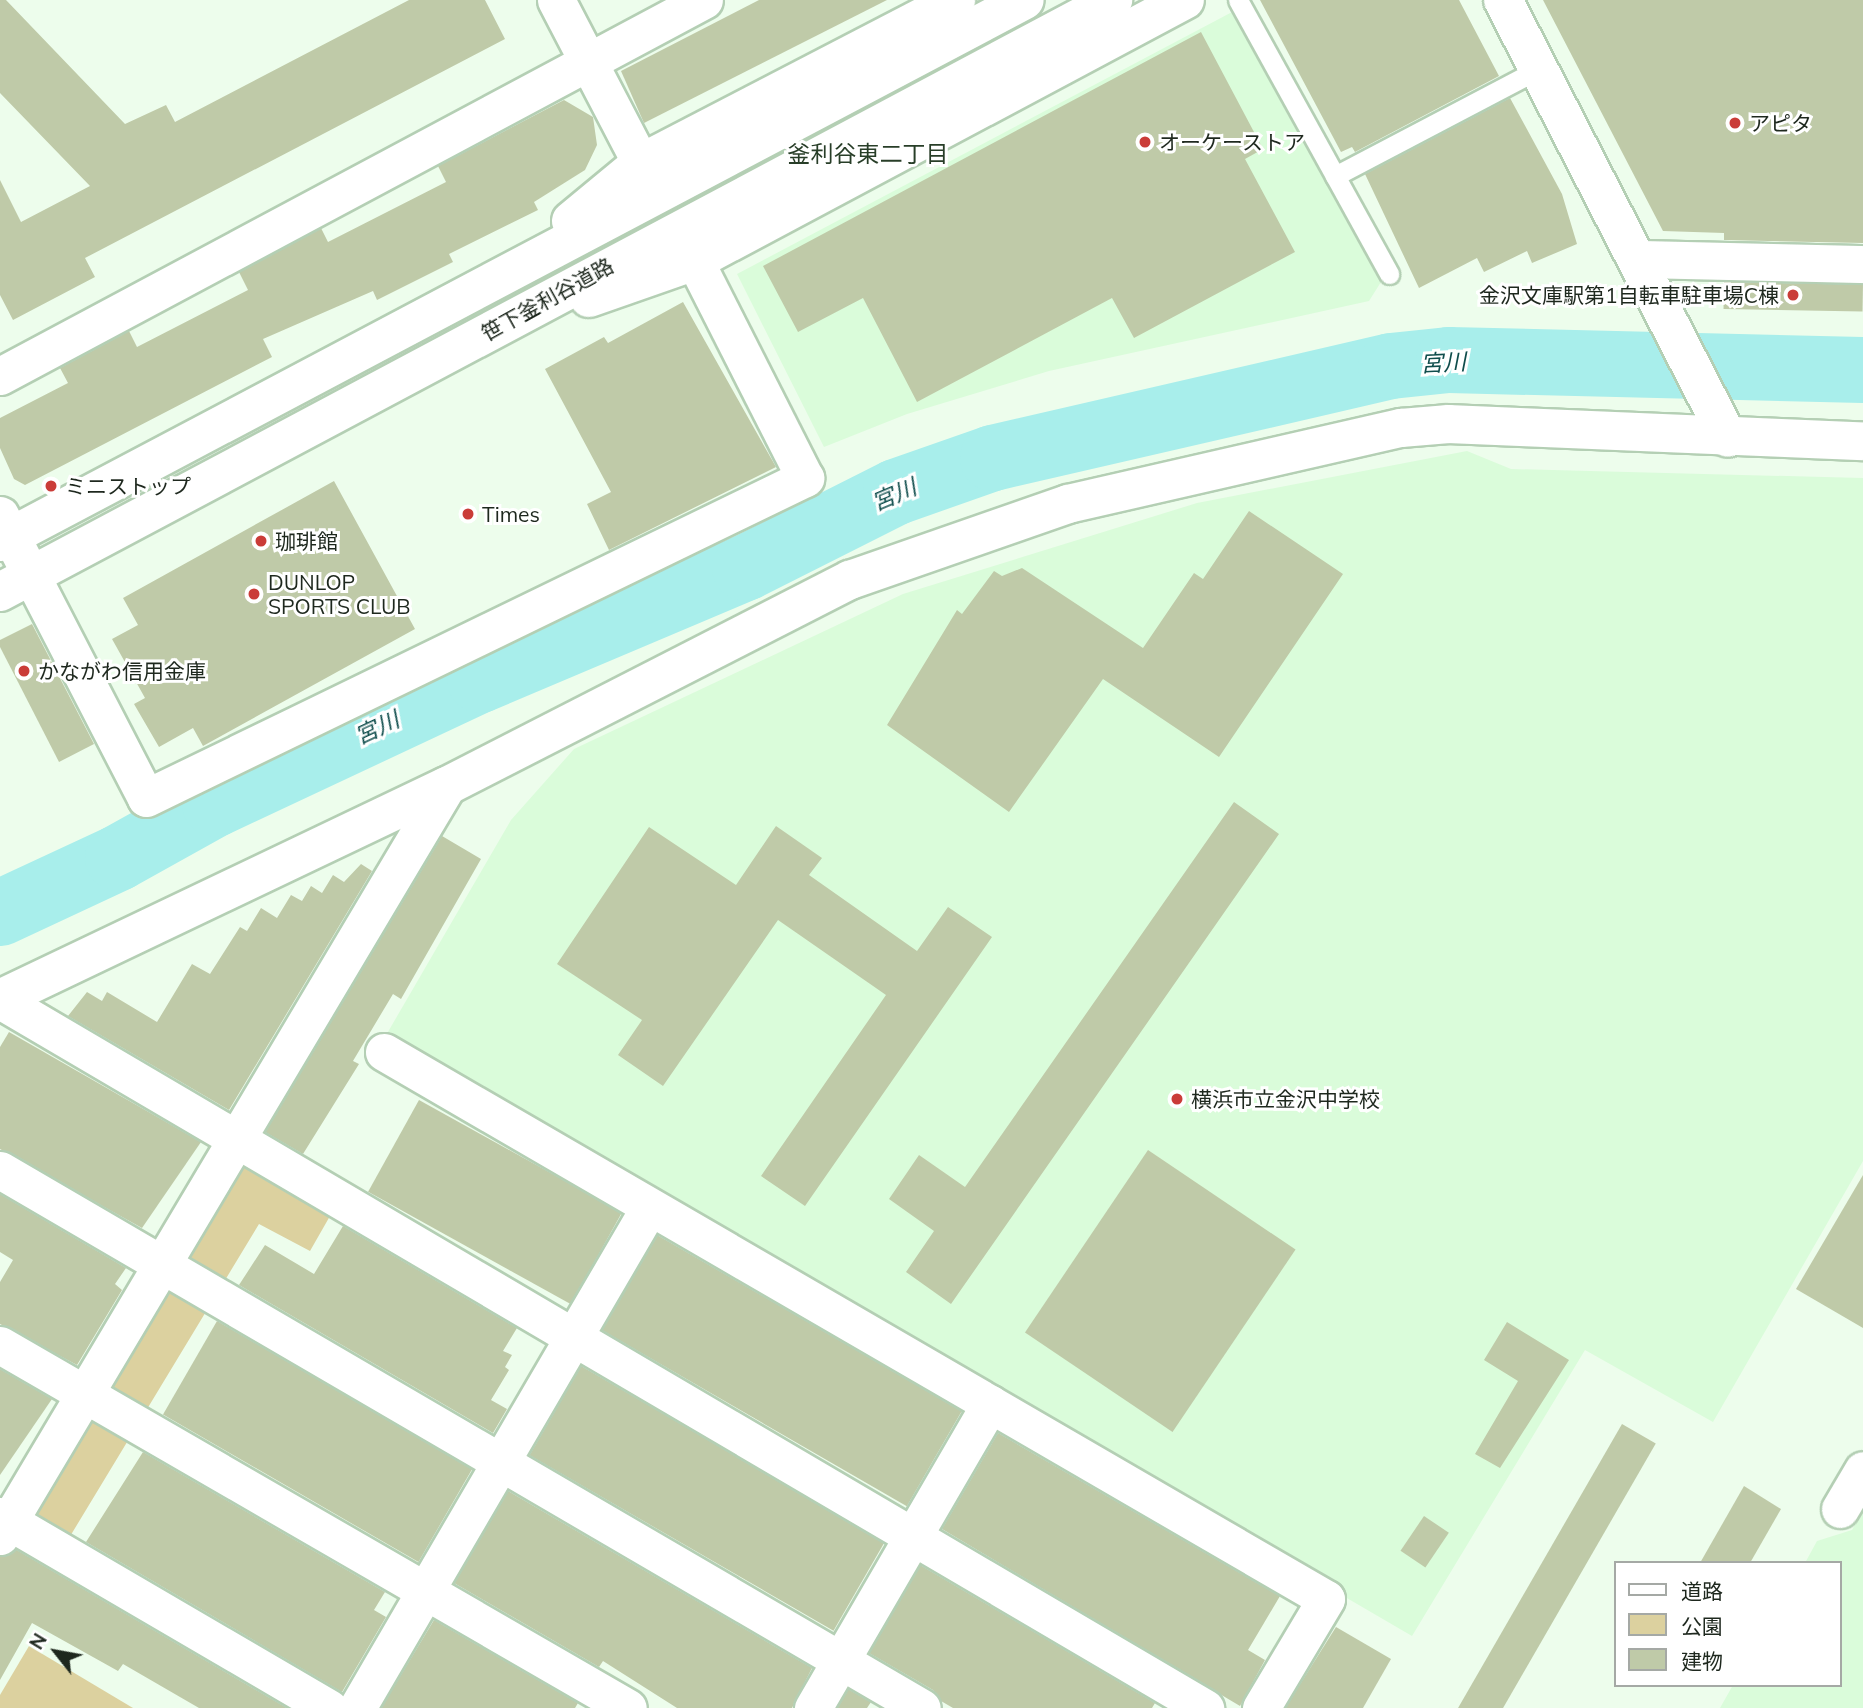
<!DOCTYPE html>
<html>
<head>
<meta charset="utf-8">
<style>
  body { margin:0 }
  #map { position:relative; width:1863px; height:1708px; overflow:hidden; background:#edfdec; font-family:Mulish,"Noto Sans JP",sans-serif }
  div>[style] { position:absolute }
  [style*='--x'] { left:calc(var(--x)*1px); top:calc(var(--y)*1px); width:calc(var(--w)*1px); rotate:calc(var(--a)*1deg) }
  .built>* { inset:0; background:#dafcda }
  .green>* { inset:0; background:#dcd19f }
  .river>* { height:66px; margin:-33px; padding:0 33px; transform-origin:33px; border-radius:33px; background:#a8eeeb }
  .building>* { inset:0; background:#bfcaa8; transform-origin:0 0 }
  .roads { filter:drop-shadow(2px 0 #b4cfb4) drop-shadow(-2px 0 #b4cfb4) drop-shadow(0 2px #b4cfb4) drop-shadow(0 -2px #b4cfb4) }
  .service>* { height:19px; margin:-9.5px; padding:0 9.5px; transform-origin:9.5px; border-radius:9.5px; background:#fff }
  .minor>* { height:37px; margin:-18.5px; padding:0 18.5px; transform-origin:18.5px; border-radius:18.5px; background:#fff }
  .tertiary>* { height:38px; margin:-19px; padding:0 19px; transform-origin:19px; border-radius:19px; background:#fff }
  .dots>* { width:19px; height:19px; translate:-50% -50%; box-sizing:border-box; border:4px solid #fff; border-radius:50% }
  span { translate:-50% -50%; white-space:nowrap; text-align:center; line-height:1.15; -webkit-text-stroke:6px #fff; paint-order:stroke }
  .poi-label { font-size:21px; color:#1e281e }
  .left { translate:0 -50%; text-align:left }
  .right { translate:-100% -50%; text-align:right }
  .street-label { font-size:21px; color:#1e281e }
  .neighbourhood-label { font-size:23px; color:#283e28 }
  .water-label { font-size:23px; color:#0f4d4c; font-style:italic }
  .legend { position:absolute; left:1614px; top:1561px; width:228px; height:126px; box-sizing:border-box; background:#fff; border:2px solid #a5a9a5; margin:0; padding:9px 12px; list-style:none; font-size:21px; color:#1e281e }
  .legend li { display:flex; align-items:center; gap:14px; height:35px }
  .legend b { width:35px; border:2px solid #a5a9a5 }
  .north { position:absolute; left:21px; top:1617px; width:70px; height:70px; -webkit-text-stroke:5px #fff; paint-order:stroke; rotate:301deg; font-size:19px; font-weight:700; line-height:28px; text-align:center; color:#1e281e }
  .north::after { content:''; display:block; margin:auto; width:24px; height:32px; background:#1e281e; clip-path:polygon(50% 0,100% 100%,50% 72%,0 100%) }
</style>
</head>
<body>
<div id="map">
  <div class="built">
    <i style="clip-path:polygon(1234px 11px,1381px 282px,1369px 301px,1049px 371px,907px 414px,824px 447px,737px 274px)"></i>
    <i style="clip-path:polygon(1467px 451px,1511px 469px,1863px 478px,1863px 1161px,1713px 1422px,1585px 1350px,1412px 1636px,385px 1037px,511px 820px,574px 749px,903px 594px,1197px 503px)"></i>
    <i style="clip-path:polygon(1863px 1512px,1863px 1708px,1720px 1708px,1733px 1685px,1840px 1685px,1840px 1563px,1805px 1563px,1817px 1541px,1852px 1530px)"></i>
  </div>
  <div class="green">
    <i style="clip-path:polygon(236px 1162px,330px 1216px,310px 1251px,259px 1224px,66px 1543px,21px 1517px)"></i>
    <i style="clip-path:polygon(29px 1646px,133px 1708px,0 1708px,0 1695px)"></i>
  </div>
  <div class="river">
    <i style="--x:0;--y:913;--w:130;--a:-25"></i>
    <i style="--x:118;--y:858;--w:111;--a:-29.1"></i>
    <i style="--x:215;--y:804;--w:293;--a:-25.1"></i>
    <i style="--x:480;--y:680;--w:288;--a:-22.9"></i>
    <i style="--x:745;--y:568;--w:169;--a:-26.7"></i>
    <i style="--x:896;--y:492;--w:103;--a:-19.3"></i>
    <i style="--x:993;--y:458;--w:408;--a:-13"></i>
    <i style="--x:1391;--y:366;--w:58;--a:-5.9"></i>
    <i style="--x:1449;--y:360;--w:414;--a:1.4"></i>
  </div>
  <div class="building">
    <i style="clip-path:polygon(0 0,6px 0,125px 124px,166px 105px,175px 122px,409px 0,485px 0,505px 39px,85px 258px,95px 277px,13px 320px,0 295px,0 180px,21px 222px,90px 186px,0 93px)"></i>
    <i style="clip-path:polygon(759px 0,887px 0,644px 123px,621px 71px)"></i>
    <i style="clip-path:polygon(1260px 0,1459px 0,1499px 76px,1355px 152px,1352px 147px,1341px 152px)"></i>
    <i style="clip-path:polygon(1543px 0,1863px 0,1863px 243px,1724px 240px,1724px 233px,1663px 231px)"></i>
    <i style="clip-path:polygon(1201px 32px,1263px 149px,1245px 159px,1295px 252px,1134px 338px,1112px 298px,917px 402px,863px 298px,798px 332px,763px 266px)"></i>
    <i style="clip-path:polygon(1510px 98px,1562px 194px,1577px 244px,1532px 263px,1527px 251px,1484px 272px,1477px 258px,1419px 288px,1365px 174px)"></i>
    <i style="clip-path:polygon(564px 100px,593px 117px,597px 145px,585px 170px,534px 202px,538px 210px,449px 254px,453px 262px,377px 300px,373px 291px,263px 339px,272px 357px,25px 485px,14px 479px,0 448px,0 418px,68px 383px,60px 368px,129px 331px,137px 347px,248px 290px,239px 272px,321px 228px,328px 242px,446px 182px,438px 166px)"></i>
    <i style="left:1724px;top:282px;width:139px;height:27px;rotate:1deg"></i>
    <i style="clip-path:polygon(683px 302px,776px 467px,609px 550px,587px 504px,611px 492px,545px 369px,604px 337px,608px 343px)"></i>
    <i style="clip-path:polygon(334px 481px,415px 629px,203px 746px,193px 728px,159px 747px,134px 704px,145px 698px,112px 639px,138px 625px,123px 598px)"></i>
    <i style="clip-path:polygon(1249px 511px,1343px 574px,1219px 757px,1103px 679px,1009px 812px,887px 725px,957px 610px,962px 614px,994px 571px,1002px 576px,1022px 568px,1143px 648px,1194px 573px,1203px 579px)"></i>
    <i style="clip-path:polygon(32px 624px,94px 744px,59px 762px,0 647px,0 640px)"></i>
    <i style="clip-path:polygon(1234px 802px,1279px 834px,951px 1304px,906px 1272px,934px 1231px,889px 1199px,919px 1155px,965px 1187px)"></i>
    <i style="clip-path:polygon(776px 826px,822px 858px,809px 875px,917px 951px,948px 907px,992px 937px,805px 1206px,761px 1176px,886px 995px,778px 920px,663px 1086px,618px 1055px,642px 1020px,557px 964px,649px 827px,736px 885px)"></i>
    <i style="clip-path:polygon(442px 836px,481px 859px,401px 999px,393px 994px,353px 1061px,359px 1064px,303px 1154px,265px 1132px)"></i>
    <i style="clip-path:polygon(361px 864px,372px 871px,229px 1110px,68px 1016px,87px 992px,102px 1001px,107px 992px,157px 1022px,192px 964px,210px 974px,240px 927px,247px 931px,261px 908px,277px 918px,291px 895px,302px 901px,311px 886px,322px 893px,333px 875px,344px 882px)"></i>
    <i style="clip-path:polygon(9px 1032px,201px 1142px,142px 1228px,0 1149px,0 1047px)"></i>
    <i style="left:419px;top:1100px;width:232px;height:105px;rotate:29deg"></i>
    <i style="left:1148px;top:1150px;width:178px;height:220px;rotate:34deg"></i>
    <i style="clip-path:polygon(1863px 1175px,1863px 1328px,1796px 1289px)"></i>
    <i style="clip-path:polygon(0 1194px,126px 1268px,115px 1284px,122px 1290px,77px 1365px,0 1324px,0 1282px,13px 1260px,0 1252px)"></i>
    <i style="clip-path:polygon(343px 1226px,517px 1328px,503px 1351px,512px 1355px,505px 1367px,509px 1370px,491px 1400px,507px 1409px,493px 1433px,239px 1285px,265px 1245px,314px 1274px)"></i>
    <i style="left:657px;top:1235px;width:352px;height:110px;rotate:30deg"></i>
    <i style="left:217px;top:1321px;width:295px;height:108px;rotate:30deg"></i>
    <i style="clip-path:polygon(1507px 1322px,1569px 1360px,1500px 1468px,1475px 1454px,1518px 1381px,1484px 1360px)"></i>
    <i style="left:581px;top:1366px;width:351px;height:103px;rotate:30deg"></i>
    <i style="clip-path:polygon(0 1369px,52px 1399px,0 1475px)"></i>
    <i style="left:1622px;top:1424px;width:39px;height:330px;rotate:30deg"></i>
    <i style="clip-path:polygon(998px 1433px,1280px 1596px,1248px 1650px,1265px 1660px,1240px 1706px,942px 1529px)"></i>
    <i style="clip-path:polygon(143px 1452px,385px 1592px,374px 1610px,386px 1617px,342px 1692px,86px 1542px)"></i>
    <i style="clip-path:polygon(1744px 1486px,1781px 1509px,1750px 1563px,1700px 1563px)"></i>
    <i style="clip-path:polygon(508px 1491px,812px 1668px,792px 1708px,677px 1708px,603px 1661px,599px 1667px,454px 1583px)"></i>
    <i style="left:1424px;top:1516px;width:30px;height:42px;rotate:34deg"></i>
    <i style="clip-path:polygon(15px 1549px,287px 1708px,199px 1708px,123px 1664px,118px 1671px,32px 1623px,0 1680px,0 1557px)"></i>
    <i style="clip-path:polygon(920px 1565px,1155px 1703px,1152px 1708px,953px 1708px,941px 1701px,933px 1690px,869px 1653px)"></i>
    <i style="clip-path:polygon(434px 1620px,578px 1703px,575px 1708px,381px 1708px)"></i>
    <i style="clip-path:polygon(1336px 1627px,1391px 1659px,1363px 1708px,1285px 1708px)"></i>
    <i style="clip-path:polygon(848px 1689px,871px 1702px,867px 1708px,837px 1708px)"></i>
  </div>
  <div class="roads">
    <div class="service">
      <i style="--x:1238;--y:0;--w:313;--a:61.1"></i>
      <i style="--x:1335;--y:176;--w:230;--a:-27.7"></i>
    </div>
    <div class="minor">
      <i style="--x:556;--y:0;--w:184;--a:62.5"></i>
      <i style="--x:1638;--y:259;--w:225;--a:1.3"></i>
      <i style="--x:0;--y:376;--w:798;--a:-28.11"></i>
      <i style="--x:0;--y:515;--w:318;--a:62.7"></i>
      <i style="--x:146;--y:798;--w:733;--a:-25.9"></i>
      <i style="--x:805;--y:478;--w:243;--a:-116.9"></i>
      <i style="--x:0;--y:1000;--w:1398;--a:30.44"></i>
      <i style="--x:384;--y:1052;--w:1089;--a:30.14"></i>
      <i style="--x:1326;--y:1599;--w:127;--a:120.8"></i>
      <i style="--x:0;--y:1170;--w:1067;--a:30.26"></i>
      <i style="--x:0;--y:1345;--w:725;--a:30.03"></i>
      <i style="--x:1840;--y:1509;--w:45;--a:-59.5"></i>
      <i style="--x:0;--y:1516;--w:381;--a:30.3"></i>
      <i style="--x:0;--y:1536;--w:873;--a:-59.21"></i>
      <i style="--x:357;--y:1708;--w:579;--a:-59.72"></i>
      <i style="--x:813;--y:1708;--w:352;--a:-59.8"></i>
    </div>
    <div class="tertiary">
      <i style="--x:1503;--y:0;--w:492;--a:62.8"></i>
      <i style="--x:571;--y:221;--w:91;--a:-39.6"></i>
      <i style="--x:641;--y:163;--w:355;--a:-27.4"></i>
      <i style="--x:589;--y:298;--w:112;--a:-19.2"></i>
      <i style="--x:695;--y:261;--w:555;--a:-28.04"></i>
      <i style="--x:0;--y:542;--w:1159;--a:-27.87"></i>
      <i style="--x:0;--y:592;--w:1261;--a:-28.01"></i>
      <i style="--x:0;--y:999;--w:495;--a:-25.5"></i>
      <i style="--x:447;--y:786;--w:453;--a:-27.1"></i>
      <i style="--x:850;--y:580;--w:231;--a:-19.2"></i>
      <i style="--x:1068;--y:504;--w:342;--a:-12.9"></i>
      <i style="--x:1401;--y:428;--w:48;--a:-4.8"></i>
      <i style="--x:1449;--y:424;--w:414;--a:2.4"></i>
    </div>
  </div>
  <div class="dots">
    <i style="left:1735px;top:123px;background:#ca3c38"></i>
    <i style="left:1145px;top:142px;background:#ca3c38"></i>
    <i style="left:1793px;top:295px;background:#ca3c38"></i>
    <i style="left:51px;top:486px;background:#ca3c38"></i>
    <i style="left:468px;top:514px;background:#ca3c38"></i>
    <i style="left:261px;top:541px;background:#ca3c38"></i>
    <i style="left:254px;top:594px;background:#ca3c38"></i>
    <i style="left:24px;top:671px;background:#ca3c38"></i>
    <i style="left:1177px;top:1099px;background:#ca3c38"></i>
  </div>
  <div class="poi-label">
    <span class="left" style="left:1749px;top:123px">アピタ</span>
    <span class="left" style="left:1159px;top:142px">オーケーストア</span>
    <span class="right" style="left:1779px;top:295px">金沢文庫駅第1自転車駐車場C棟</span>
    <span class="left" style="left:65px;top:486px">ミニストップ</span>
    <span class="left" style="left:482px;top:514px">Times</span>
    <span class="left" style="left:275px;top:541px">珈琲館</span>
    <span class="left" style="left:268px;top:594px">DUNLOP<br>SPORTS CLUB</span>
    <span class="left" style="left:38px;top:671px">かながわ信用金庫</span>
    <span class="left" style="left:1191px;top:1099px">横浜市立金沢中学校</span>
  </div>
  <div class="street-label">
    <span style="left:547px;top:299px;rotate:-29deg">笹下釜利谷道路</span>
  </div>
  <div class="neighbourhood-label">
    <span style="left:868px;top:154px">釜利谷東二丁目</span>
  </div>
  <div class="water-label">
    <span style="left:1443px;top:363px;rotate:-3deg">宮川</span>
    <span style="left:894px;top:495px;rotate:-23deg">宮川</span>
    <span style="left:377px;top:728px;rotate:-25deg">宮川</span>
  </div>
  <ul class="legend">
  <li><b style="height:9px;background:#fff"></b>道路</li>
  <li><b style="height:19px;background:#dcd19f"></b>公園</li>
  <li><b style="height:19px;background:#bfcaa8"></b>建物</li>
  </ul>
  <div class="north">N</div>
</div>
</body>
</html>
